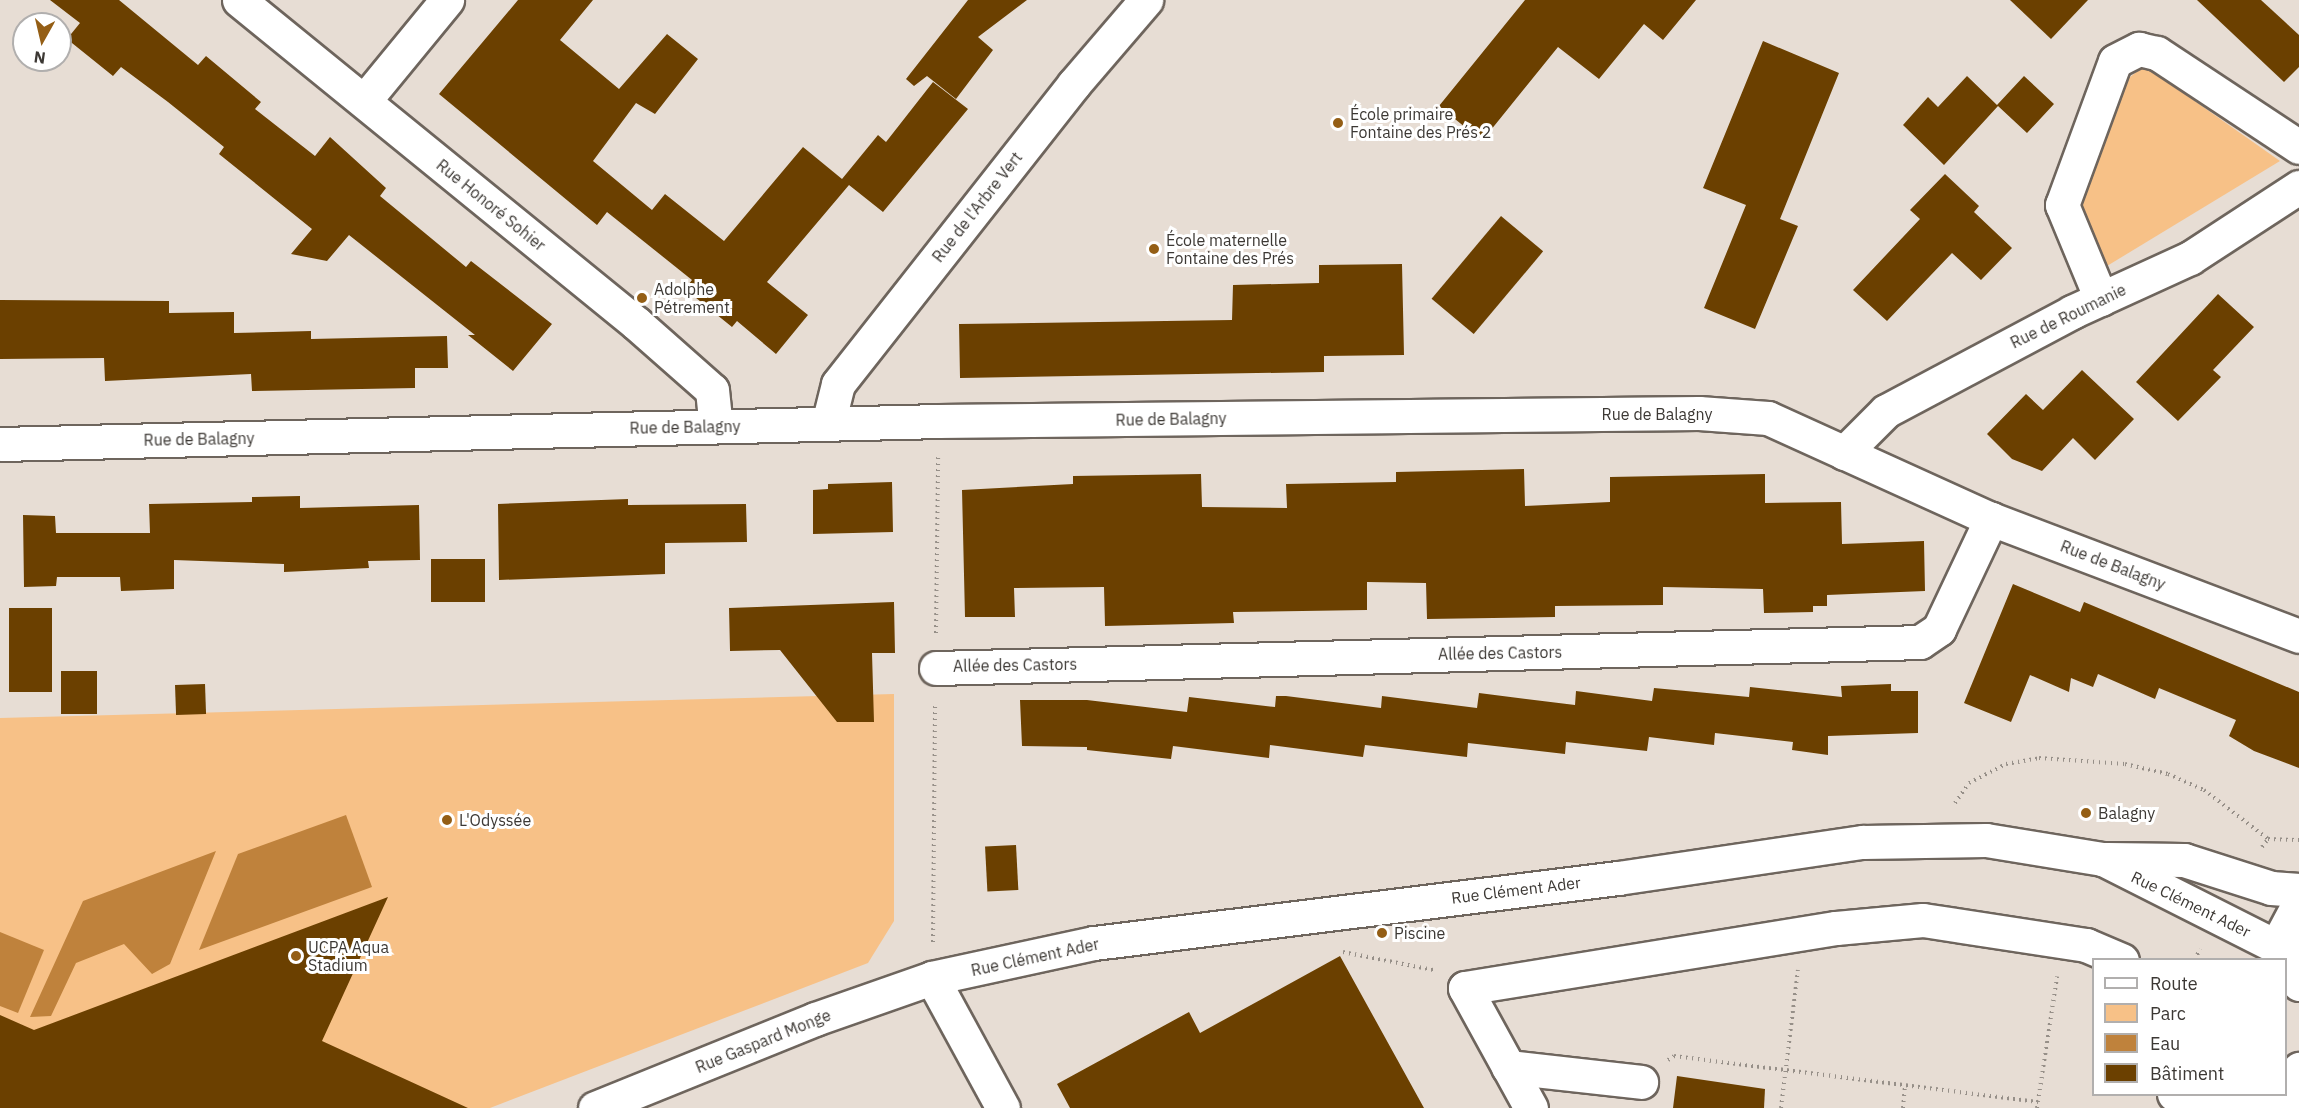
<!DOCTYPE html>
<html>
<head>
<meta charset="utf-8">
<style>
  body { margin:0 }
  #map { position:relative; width:2299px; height:1108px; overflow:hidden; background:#e7ddd4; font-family:"IBM Plex Sans",sans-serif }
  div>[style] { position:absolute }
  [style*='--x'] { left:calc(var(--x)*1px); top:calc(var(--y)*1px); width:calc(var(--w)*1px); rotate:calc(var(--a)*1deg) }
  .green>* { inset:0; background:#f7c187 }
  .water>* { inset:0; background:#bf823c }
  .building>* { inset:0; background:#6b4000; transform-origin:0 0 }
  .path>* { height:4px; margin-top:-2px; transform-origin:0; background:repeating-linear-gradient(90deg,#968f88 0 1.5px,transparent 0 6px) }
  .roads { filter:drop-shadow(2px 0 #6e655d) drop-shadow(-2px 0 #6e655d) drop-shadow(0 2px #6e655d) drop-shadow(0 -2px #6e655d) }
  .minor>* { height:33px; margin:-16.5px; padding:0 16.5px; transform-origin:16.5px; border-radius:16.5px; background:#fff }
  .dots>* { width:16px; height:16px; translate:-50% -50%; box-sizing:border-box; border:3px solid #fff; border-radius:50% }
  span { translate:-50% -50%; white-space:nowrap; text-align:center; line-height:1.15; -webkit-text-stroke:6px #fff; paint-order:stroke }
  .poi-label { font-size:16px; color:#3c3834 }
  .left { translate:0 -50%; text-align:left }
  .street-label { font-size:16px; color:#3c3834 }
  .legend { position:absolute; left:2092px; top:958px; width:195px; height:138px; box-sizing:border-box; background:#fff; border:2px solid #b1afae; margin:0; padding:8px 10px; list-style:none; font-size:18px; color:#3c3834 }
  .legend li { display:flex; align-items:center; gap:12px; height:30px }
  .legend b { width:30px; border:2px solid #b1afae }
  .north { position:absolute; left:12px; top:12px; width:60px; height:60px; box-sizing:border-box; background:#fff; border:2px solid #b1afae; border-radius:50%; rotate:188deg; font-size:16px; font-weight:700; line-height:24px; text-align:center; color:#3c3834 }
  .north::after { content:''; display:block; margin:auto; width:21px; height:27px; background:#945e15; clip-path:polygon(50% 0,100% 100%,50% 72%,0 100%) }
</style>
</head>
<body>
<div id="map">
  <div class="green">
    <i style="clip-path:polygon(2141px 68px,2152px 71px,2280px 161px,2107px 266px,2085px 227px,2080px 203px,2129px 78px)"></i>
    <i style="clip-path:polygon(894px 694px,894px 921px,868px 963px,490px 1108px,0 1108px,0 718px)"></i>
  </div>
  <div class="water">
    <i style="clip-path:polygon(346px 815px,372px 887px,199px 950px,238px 854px)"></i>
    <i style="clip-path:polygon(216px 851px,170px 964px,152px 974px,124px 944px,76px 963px,51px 1016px,30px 1017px,83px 901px)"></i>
    <i style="clip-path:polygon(0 932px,44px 950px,18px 1013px,0 1006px)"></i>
  </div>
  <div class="building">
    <i style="clip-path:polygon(50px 0,119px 0,198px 65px,206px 56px,261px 102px,255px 109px,315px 156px,330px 137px,386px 188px,380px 196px,466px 267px,471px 261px,552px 324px,513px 371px,468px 335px,475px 335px,349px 235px,327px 261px,291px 254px,312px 229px,219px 154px,224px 147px,168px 102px,121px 67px,113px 76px,67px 39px,80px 23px)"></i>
    <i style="clip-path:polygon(518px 0,593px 0,560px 40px,619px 89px,667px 34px,698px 59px,655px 114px,636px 103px,593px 161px,652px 210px,665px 194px,724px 241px,803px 147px,842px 179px,878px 135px,886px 142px,933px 82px,968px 109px,883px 212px,849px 185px,767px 282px,808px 315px,776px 354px,737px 321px,732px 327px,685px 289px,692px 280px,607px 212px,597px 225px,439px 94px)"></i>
    <i style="clip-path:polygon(968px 0,1027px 0,978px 37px,993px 50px,956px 99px,927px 76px,914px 86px,906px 79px)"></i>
    <i style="clip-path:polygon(1525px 0,1696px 0,1663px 40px,1644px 24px,1599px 79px,1558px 47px,1482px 141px,1439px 106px)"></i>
    <i style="clip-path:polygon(2010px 0,2088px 0,2051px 39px)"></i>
    <i style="clip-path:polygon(2197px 0,2261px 0,2299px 35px,2299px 67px,2284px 82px)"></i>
    <i style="clip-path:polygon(1763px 41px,1839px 73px,1780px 219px,1798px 226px,1755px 329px,1704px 308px,1746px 205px,1703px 188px)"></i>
    <i style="clip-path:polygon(1967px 76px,1997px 105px,2024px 76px,2054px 104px,2027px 133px,1998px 106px,1944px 165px,1903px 125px,1928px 97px,1938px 107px)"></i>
    <i style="clip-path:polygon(1945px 174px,1979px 206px,1974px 212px,2012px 248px,1981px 280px,1952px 253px,1887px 321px,1853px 290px,1920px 219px,1910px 210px)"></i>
    <i style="left:1501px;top:216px;width:55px;height:108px;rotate:40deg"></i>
    <i style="clip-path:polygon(1402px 264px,1404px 355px,1324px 356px,1324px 372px,960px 378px,959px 324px,1232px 320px,1233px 285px,1319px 283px,1319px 265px)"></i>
    <i style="clip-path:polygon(2218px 294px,2254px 327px,2213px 370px,2221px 377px,2178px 421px,2136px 382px)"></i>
    <i style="clip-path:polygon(0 300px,169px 301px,169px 313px,234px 312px,234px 333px,311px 331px,311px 339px,447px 336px,448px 368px,415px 368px,415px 388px,252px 391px,251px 374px,105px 381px,104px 358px,0 359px)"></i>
    <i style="clip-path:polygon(2082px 370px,2134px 419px,2095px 460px,2073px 438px,2042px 471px,2012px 459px,1987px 434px,2026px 394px,2043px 410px)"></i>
    <i style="clip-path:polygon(1524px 469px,1525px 506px,1610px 502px,1610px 477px,1765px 474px,1765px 503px,1841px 502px,1842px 544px,1924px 541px,1925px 591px,1827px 595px,1827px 606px,1813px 606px,1813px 612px,1764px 613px,1763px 589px,1663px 587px,1663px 605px,1555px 606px,1555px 617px,1427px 619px,1426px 583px,1367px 582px,1367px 610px,1233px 612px,1234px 623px,1105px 626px,1104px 587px,1014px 588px,1015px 617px,965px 617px,962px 490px,1073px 484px,1073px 476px,1201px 474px,1202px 507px,1287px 508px,1286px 484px,1396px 482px,1396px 472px)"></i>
    <i style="clip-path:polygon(892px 482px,893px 532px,813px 534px,813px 490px,828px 489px,828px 484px)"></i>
    <i style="clip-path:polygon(300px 496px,300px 508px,419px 505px,420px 560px,368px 561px,369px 568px,284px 572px,284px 564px,174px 560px,174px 589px,121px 591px,120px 577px,57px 577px,56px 586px,24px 587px,23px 515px,55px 516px,56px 533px,150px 533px,149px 504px,252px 502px,252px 497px)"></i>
    <i style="clip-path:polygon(628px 499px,628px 505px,746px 504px,747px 542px,665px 543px,665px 574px,499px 580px,498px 504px)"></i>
    <i style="left:485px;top:559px;width:43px;height:54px;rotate:90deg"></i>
    <i style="clip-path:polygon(2013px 584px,2080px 612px,2084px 602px,2299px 692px,2299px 768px,2254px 751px,2229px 736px,2236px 720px,2159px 688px,2155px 699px,2098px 674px,2093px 687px,2071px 678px,2069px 692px,2030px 675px,2011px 722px,1964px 703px)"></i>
    <i style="clip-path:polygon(894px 602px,895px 653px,872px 653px,874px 722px,837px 722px,780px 650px,730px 651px,729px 608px)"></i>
    <i style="left:9px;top:608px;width:43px;height:84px"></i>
    <i style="left:61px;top:671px;width:36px;height:43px"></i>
    <i style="left:205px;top:684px;width:30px;height:30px;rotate:88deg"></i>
    <i style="clip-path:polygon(1891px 684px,1891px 691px,1918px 691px,1918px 733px,1828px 736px,1828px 755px,1792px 750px,1793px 742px,1715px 733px,1714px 745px,1649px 737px,1647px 751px,1566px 742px,1565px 754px,1468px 743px,1467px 757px,1365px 745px,1363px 757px,1270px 745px,1269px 758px,1173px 746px,1171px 759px,1087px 750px,1087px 747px,1022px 746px,1020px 700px,1087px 700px,1187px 712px,1189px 697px,1275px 707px,1276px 696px,1286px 696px,1381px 708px,1382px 696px,1477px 708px,1479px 693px,1575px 705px,1576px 691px,1652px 701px,1654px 688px,1749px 697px,1750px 687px,1842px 697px,1841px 686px)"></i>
    <i style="left:1016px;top:845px;width:45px;height:31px;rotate:87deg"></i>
    <i style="clip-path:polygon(388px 897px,322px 1041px,468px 1108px,0 1108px,0 1015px,34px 1030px)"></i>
    <i style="clip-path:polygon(1340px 956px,1424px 1108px,1070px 1108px,1057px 1084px,1189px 1012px,1200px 1033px)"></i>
    <i style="clip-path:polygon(1677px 1076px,1765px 1089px,1764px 1108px,1673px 1108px)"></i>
  </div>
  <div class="path">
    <i style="--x:936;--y:633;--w:176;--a:-89.3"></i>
    <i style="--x:1955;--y:803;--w:24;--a:-55"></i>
    <i style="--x:1969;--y:783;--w:42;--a:-27.2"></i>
    <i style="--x:2006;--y:764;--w:34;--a:-10"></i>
    <i style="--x:2039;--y:758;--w:86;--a:4"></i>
    <i style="--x:2125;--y:764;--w:44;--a:13.1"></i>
    <i style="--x:2168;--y:774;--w:39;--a:24"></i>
    <i style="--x:2204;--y:790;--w:81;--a:37.4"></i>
    <i style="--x:2262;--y:847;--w:10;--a:-53"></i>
    <i style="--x:2268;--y:839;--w:31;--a:2"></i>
    <i style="--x:933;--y:942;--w:239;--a:-89.5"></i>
    <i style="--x:1343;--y:952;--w:92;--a:11.3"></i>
    <i style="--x:2195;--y:960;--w:12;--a:-66"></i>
    <i style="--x:1668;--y:1060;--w:7;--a:-34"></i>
    <i style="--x:1674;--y:1056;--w:367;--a:7.2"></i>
    <i style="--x:1781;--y:1108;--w:139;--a:-83"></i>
    <i style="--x:1903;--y:1108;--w:23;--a:-85"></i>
    <i style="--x:2037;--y:1108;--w:133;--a:-81.3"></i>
  </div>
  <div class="roads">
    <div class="minor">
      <i style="--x:239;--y:0;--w:512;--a:39.13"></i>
      <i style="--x:636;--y:323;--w:101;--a:41.4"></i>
      <i style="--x:712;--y:390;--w:36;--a:84"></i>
      <i style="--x:364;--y:101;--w:131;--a:-50.6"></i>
      <i style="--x:2101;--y:299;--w:102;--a:-112.5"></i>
      <i style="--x:2062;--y:205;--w:153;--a:-69.8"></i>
      <i style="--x:2115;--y:61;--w:27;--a:-27"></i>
      <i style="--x:2139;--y:49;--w:18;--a:13"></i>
      <i style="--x:2157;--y:53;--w:170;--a:33.5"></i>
      <i style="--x:828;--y:424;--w:41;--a:-76"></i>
      <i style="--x:838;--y:384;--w:382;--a:-51.8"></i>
      <i style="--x:1074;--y:84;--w:111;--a:-49.4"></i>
      <i style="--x:0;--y:444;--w:938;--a:-1.4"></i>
      <i style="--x:938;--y:421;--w:761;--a:-0.6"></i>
      <i style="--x:1699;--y:413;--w:69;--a:4.1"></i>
      <i style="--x:1768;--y:418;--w:245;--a:24.4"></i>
      <i style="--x:1991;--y:519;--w:329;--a:20.8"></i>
      <i style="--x:1844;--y:453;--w:59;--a:-45"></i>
      <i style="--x:1886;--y:411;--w:211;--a:-28"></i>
      <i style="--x:2072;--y:312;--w:130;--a:-24.6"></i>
      <i style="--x:2190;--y:258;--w:130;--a:-33.1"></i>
      <i style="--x:936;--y:668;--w:984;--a:-1.51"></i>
      <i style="--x:1920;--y:642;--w:23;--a:-34"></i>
      <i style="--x:1939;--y:629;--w:122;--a:-64.7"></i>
      <i style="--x:2103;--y:859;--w:199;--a:26.8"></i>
      <i style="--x:2284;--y:960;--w:25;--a:-95"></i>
      <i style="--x:2282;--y:935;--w:36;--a:-62"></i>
      <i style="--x:2286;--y:965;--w:23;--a:56"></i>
      <i style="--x:932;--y:978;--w:148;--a:61.4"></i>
      <i style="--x:1508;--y:1067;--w:134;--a:6.4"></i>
      <i style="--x:2174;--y:1094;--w:111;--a:6.7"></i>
      <i style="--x:595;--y:1108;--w:237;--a:-22"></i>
      <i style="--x:815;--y:1019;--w:124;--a:-19.3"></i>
      <i style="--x:932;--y:978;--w:166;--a:-12.2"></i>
      <i style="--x:1094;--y:943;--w:528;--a:-7.07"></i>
      <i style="--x:1618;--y:878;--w:248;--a:-8.4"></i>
      <i style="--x:1863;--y:842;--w:123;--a:-0.9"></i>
      <i style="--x:1986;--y:840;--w:118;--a:9.3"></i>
      <i style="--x:2102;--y:859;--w:82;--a:0.7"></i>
      <i style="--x:2184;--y:860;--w:91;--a:17.8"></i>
      <i style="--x:2271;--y:888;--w:28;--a:4"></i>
      <i style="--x:1531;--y:1108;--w:137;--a:-118.8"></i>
      <i style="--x:1465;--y:988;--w:376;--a:-9.2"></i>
      <i style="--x:1836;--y:928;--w:87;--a:-5.3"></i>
      <i style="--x:1923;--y:920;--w:165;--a:8.7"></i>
      <i style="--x:2086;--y:945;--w:39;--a:23"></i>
      <i style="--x:2283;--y:1108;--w:21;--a:-79"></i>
      <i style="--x:2287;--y:1087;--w:22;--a:-56"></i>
    </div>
  </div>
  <div class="dots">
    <i style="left:1338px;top:123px;background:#945e15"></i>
    <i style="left:1154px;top:249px;background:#945e15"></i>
    <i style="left:642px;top:298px;background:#945e15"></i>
    <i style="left:2086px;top:813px;background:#945e15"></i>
    <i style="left:447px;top:820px;background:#945e15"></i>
    <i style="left:1382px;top:933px;background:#945e15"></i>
    <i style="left:296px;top:956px;background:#945e15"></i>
  </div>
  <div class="poi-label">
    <span class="left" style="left:1350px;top:123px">École primaire<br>Fontaine des Prés 2</span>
    <span class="left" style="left:1166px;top:249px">École maternelle<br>Fontaine des Prés</span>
    <span class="left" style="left:654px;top:298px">Adolphe<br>Pétrement</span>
    <span class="left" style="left:2098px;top:813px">Balagny</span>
    <span class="left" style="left:459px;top:820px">L'Odyssée</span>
    <span class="left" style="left:1394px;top:933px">Piscine</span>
    <span class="left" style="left:308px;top:956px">UCPA Aqua<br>Stadium</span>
  </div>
  <div class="street-label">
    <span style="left:491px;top:205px;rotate:39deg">Rue Honoré Sohier</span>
    <span style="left:977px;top:207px;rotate:-52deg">Rue de l'Arbre Vert</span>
    <span style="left:2068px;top:316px;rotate:-26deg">Rue de Roumanie</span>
    <span style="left:1657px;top:414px">Rue de Balagny</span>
    <span style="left:1171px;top:419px;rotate:-1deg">Rue de Balagny</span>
    <span style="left:685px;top:427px;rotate:-1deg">Rue de Balagny</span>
    <span style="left:199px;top:439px;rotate:-1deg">Rue de Balagny</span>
    <span style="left:2113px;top:565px;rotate:21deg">Rue de Balagny</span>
    <span style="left:1500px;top:653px;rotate:-1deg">Allée des Castors</span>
    <span style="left:1015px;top:665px;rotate:-1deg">Allée des Castors</span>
    <span style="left:1516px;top:890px;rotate:-7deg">Rue Clément Ader</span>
    <span style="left:2191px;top:904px;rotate:26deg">Rue Clément Ader</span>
    <span style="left:1035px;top:957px;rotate:-12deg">Rue Clément Ader</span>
    <span style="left:763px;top:1041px;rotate:-22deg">Rue Gaspard Monge</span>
  </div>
  <ul class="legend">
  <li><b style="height:8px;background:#fff"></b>Route</li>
  <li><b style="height:16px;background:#f7c187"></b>Parc</li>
  <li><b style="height:16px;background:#bf823c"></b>Eau</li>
  <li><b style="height:16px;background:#6b4000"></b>Bâtiment</li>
  </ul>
  <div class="north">N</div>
</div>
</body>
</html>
